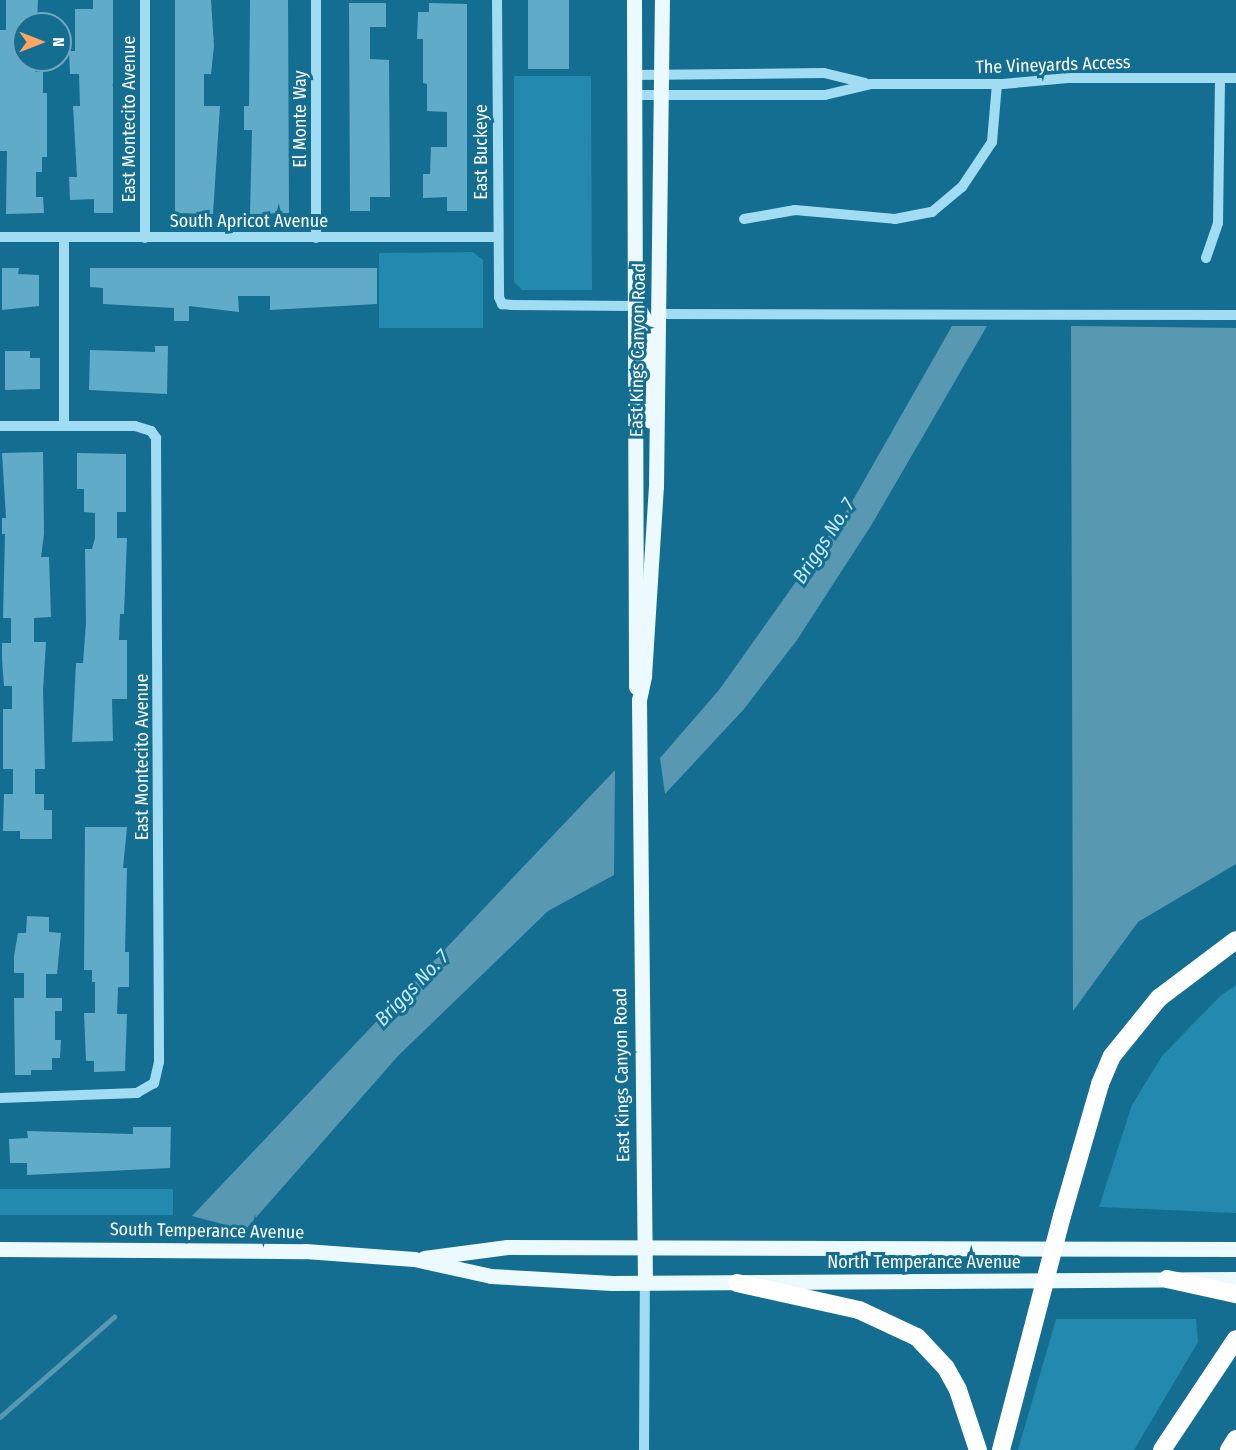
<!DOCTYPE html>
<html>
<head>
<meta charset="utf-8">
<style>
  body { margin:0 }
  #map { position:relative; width:1236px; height:1450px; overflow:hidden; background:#146e92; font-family:"Fira Sans Condensed",sans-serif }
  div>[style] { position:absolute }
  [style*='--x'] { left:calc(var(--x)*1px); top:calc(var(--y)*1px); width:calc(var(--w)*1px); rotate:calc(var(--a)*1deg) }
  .green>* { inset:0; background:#2389af; transform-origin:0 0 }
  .water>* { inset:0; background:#5898b0 }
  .stream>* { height:4.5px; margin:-2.25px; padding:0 2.25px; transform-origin:2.25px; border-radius:2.25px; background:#5898b0 }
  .building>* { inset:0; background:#60abc7; transform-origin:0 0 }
  .minor>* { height:10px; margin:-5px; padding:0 5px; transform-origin:5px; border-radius:5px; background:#a1dcf2 }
  .major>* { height:15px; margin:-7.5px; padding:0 7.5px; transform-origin:7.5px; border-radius:7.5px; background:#ecf9ff }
  .highway>* { height:18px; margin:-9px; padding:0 9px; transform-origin:9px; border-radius:9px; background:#fff }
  span { translate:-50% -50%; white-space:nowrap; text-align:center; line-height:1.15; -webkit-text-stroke:6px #146e92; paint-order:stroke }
  .street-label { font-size:18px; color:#fff }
  .water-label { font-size:20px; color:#c2ecfa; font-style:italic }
  .north { position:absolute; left:12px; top:12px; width:60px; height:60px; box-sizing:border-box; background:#146e92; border:2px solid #72a8be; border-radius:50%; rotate:90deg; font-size:16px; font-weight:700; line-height:24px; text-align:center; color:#fff }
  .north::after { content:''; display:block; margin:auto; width:21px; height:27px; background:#ffa562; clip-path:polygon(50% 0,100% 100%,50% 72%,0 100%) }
</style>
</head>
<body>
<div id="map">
  <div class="green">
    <i style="clip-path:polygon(514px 76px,591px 76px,592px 290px,522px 290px,514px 282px)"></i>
    <i style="clip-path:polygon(473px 252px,483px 260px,483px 328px,379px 328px,379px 253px)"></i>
    <i style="clip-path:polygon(1236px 985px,1236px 1213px,1099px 1207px,1132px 1105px,1162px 1056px,1220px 996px)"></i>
    <i style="left:0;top:1189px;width:173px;height:26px"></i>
    <i style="clip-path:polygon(1056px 1319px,1196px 1319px,1198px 1342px,1134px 1450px,1018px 1450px)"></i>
  </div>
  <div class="water">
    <i style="clip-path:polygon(952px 326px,987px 326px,872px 524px,797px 640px,744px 709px,665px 794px,660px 758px,719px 690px,849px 507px)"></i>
    <i style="clip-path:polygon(1071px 326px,1236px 328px,1236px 864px,1138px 922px,1073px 1011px)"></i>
    <i style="clip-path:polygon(615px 770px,614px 875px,548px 911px,398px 1056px,245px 1230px,192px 1216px)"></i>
  </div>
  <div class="stream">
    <i style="--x:0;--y:1417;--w:152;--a:-41.3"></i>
  </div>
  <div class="building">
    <i style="clip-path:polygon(6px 0,38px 0,37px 24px,24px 24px,24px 60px,35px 60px,35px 72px,43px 72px,43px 93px,47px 93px,47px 157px,42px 157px,42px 172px,36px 172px,36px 197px,43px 197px,44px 213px,6px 214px,7px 151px,0 151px,0 30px,6px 30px)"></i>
    <i style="clip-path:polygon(93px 0,113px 0,113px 213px,94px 213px,94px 199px,70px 200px,69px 177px,77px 177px,73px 106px,80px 106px,79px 74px,70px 74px,69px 51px,75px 51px,75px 9px,93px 9px)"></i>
    <i style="clip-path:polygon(175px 0,211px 0,214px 46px,211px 74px,204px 74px,204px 106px,220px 106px,213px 214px,175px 213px)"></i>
    <i style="clip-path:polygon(250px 0,288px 0,289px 213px,250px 214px,252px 130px,244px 130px,244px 106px,249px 106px)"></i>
    <i style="left:528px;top:0;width:41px;height:69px"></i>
    <i style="clip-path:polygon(349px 3px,386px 3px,386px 27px,370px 27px,370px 59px,389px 60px,390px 197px,370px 197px,370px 211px,350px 211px)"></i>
    <i style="clip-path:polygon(429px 3px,467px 4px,467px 211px,447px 211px,447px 197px,423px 198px,423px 174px,430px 174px,431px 147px,447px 147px,447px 112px,427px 111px,427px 84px,423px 83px,423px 39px,417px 39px,418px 12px,429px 12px)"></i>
    <i style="clip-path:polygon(2px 268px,19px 268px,18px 274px,39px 275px,39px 306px,2px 310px)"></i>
    <i style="clip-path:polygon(90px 268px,377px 268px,377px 304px,270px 310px,270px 296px,238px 296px,239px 312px,189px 306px,189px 321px,174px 321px,174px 308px,103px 304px,103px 288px,90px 287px)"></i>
    <i style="clip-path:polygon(155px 346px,168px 346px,167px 394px,89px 390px,90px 350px,155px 352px)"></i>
    <i style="clip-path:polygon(5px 351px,30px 351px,30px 358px,40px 358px,40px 389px,5px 390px)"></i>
    <i style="clip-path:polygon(43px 452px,44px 534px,41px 557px,49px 557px,51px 617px,34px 618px,34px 642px,46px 642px,43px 690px,45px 769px,35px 769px,35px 794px,44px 794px,44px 810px,52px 810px,52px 839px,20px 839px,20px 831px,3px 831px,4px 794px,13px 794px,13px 769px,3px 769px,3px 709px,12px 709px,12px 686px,4px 686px,2px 660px,2px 643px,11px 643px,11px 618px,3px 618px,5px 534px,2px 534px,2px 518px,6px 518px,2px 453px)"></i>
    <i style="clip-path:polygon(77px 453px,126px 454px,126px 512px,117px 512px,117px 538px,127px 538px,124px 614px,120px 614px,119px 640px,127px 640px,127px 699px,112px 699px,113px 741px,72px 742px,76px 663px,83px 663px,86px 623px,85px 549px,92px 549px,95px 538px,95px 513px,84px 512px,84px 489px,77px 489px)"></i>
    <i style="clip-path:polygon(85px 827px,127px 827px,123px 868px,127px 868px,125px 952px,129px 952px,129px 987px,118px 987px,117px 1014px,127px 1014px,125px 1071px,94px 1072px,94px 1061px,86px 1061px,84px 1013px,95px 1013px,95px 982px,92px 982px,92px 970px,84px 970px)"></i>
    <i style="clip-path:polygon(27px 916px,49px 917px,49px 932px,61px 933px,57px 974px,46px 974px,46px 998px,62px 998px,62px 1011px,55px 1011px,55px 1040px,61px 1040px,60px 1058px,52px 1058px,52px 1070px,31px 1070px,31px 1075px,15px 1075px,14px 998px,24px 998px,24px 973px,14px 973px,14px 956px,18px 933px,26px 933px)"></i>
    <i style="clip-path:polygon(133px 1127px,171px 1127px,170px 1168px,27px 1175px,27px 1163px,10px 1163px,9px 1139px,28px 1138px,27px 1131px,133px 1134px)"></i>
  </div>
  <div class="minor">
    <i style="--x:145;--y:0;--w:238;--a:90"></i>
    <i style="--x:497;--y:0;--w:297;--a:89.6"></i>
    <i style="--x:499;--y:297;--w:8;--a:67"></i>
    <i style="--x:502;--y:304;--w:10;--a:6"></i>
    <i style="--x:512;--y:305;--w:123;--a:0.5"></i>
    <i style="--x:634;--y:75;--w:190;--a:-0.6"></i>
    <i style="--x:824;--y:73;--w:42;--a:13.7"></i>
    <i style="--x:634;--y:95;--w:191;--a:0"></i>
    <i style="--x:825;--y:95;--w:47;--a:-13.4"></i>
    <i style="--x:871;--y:84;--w:132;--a:0"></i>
    <i style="--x:1003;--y:84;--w:65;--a:-5.3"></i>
    <i style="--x:1068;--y:78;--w:168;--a:0"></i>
    <i style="--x:744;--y:219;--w:52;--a:-10"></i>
    <i style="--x:795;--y:210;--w:100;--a:5.1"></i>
    <i style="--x:895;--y:219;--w:38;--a:-11"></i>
    <i style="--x:932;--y:212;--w:39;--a:-40"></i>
    <i style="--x:962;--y:187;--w:54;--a:-56.3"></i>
    <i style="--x:992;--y:142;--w:58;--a:-85.1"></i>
    <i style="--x:0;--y:237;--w:497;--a:0"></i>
    <i style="--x:64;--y:237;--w:189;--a:90"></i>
    <i style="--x:316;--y:238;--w:238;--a:-90"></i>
    <i style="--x:1206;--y:258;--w:37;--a:-71"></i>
    <i style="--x:1218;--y:223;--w:145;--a:-89.2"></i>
    <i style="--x:657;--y:314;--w:579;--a:0.1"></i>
    <i style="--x:0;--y:426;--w:135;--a:0"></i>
    <i style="--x:135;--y:426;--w:17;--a:17"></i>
    <i style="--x:151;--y:431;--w:9;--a:54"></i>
    <i style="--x:156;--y:438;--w:624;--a:89.72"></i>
    <i style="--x:159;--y:1062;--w:22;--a:103"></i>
    <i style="--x:154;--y:1083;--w:20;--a:150"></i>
    <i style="--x:137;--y:1093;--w:137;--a:177.9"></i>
    <i style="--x:644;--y:1450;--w:167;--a:-89.7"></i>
  </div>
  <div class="major">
    <i style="--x:634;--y:0;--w:687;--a:89.83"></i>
    <i style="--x:639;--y:309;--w:13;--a:61"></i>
    <i style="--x:645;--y:320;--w:79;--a:89.3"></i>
    <i style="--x:646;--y:399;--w:22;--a:80"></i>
    <i style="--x:0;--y:1249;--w:305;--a:0.4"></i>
    <i style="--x:305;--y:1251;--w:109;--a:4.2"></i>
    <i style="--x:414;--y:1259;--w:79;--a:12.4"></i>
    <i style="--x:491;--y:1276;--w:121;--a:3.3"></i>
    <i style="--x:612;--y:1283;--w:624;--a:-0.37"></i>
    <i style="--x:424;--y:1258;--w:84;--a:-7.5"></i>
    <i style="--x:507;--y:1247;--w:729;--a:0.16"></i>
    <i style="--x:645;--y:1283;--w:583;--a:-90.59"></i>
    <i style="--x:639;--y:700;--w:25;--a:-78"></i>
    <i style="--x:644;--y:676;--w:189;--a:-86.4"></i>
    <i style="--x:656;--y:487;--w:487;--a:-89.3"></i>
  </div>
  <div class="highway">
    <i style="--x:1167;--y:1279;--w:71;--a:12.3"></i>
    <i style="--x:737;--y:1283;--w:125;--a:12.5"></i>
    <i style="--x:859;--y:1310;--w:64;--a:25"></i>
    <i style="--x:917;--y:1337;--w:42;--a:46.9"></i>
    <i style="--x:946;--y:1368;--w:25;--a:61"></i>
    <i style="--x:958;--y:1390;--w:63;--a:71.6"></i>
    <i style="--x:1001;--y:1450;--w:242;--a:-75.4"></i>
    <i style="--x:1062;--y:1216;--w:137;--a:-73.9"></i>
    <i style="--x:1100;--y:1084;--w:30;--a:-67"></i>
    <i style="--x:1112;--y:1056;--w:75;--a:-51"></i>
    <i style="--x:1159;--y:998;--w:96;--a:-37"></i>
    <i style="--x:1162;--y:1450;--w:133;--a:-56.3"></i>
    <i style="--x:1229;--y:1450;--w:13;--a:-58"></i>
  </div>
  <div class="street-label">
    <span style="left:1053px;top:65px;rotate:-2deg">The Vineyards Access</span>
    <span style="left:129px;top:119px;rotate:-90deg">East Montecito Avenue</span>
    <span style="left:300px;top:119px;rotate:-90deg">El Monte Way</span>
    <span style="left:481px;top:152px;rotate:-90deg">East Buckeye</span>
    <span style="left:249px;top:221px">South Apricot Avenue</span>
    <span style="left:638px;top:350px;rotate:-89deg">East Kings Canyon Road</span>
    <span style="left:142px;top:757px;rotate:-90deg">East Montecito Avenue</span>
    <span style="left:622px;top:1075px;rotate:-91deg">East Kings Canyon Road</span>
    <span style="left:207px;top:1231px;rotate:1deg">South Temperance Avenue</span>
    <span style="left:924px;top:1262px">North Temperance Avenue</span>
  </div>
  <div class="water-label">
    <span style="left:824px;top:541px;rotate:-57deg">Briggs No. 7</span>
    <span style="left:412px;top:988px;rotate:-46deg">Briggs No. 7</span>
  </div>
  <div class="north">N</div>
</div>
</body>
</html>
